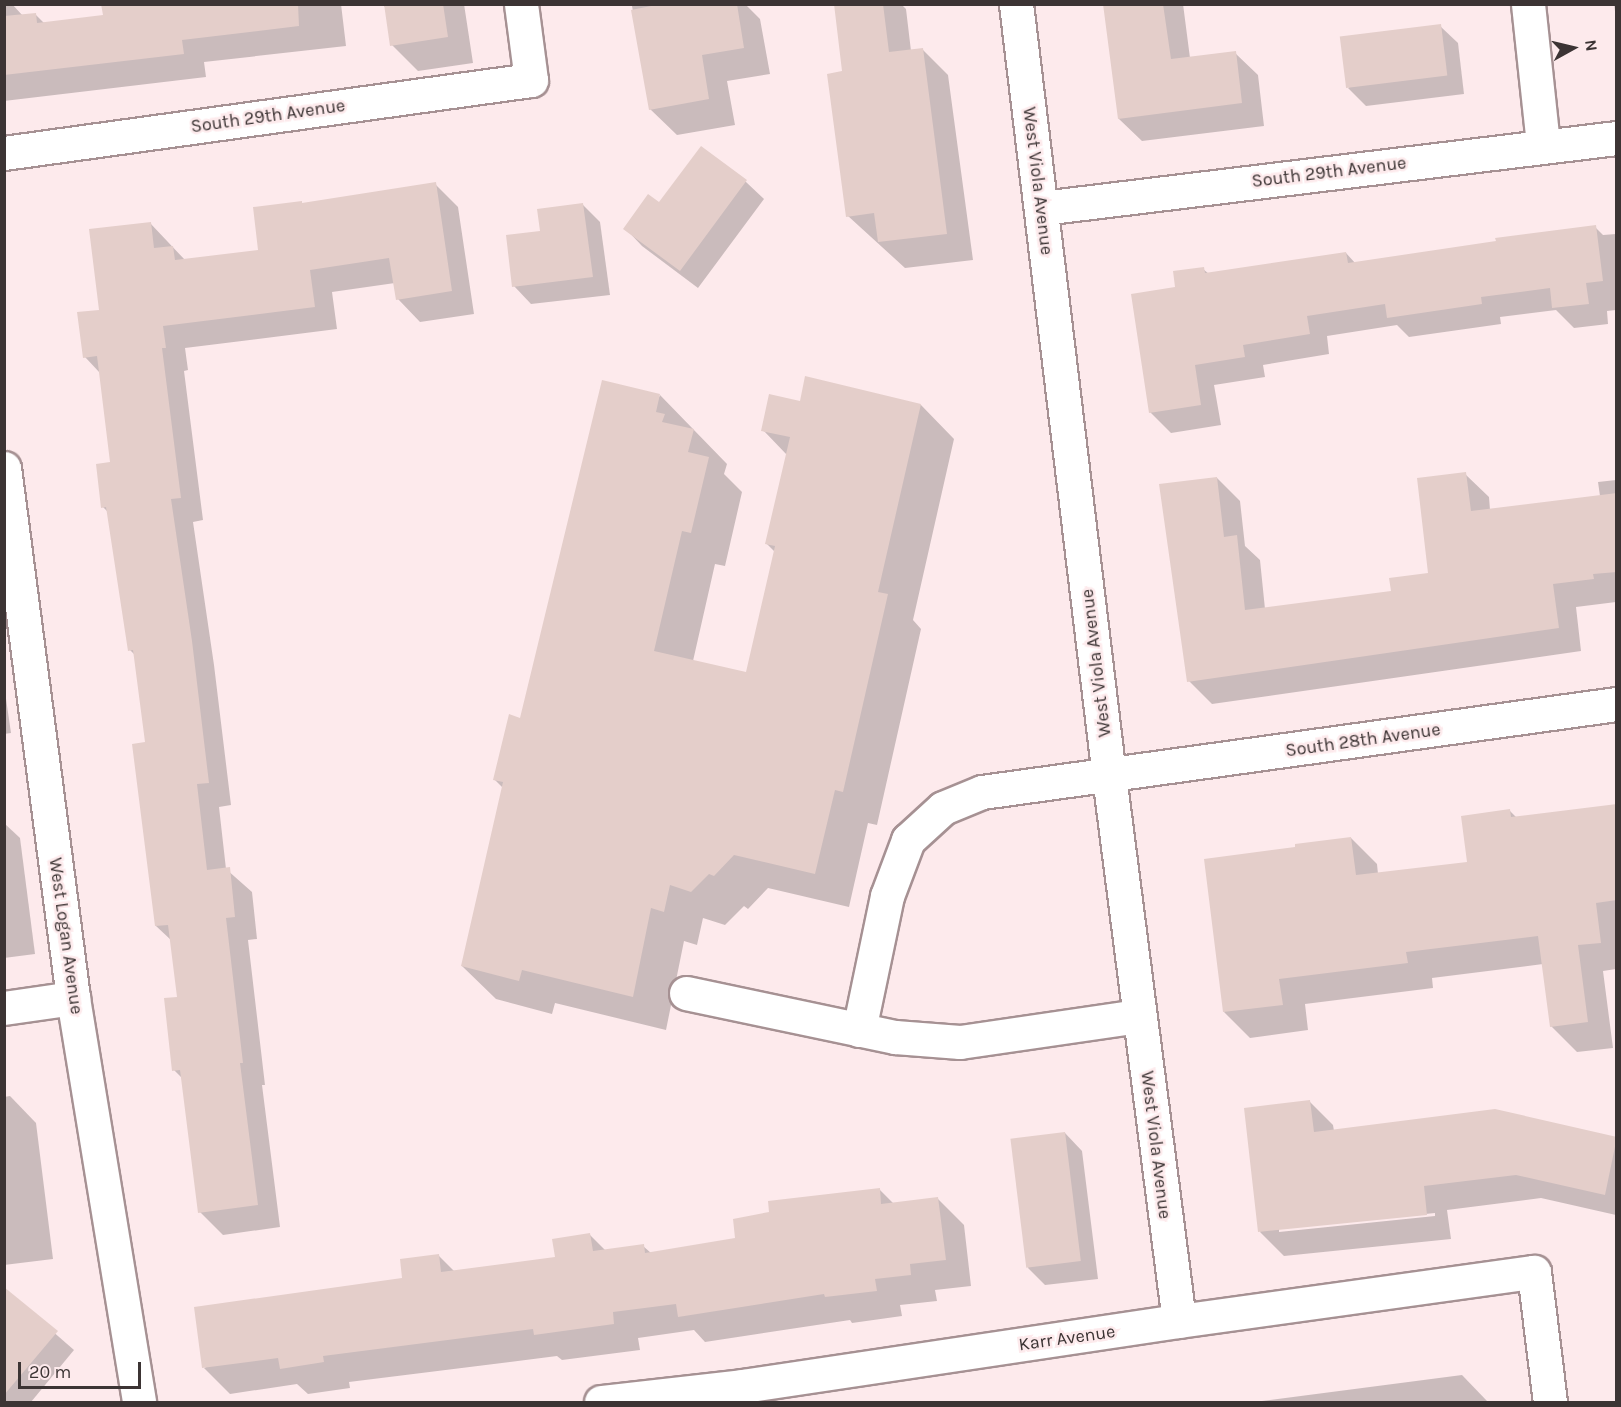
<!DOCTYPE html>
<html>
<head>
<meta charset="utf-8">
<style>
  body { margin:0 }
  #map { position:relative; width:1621px; height:1407px; overflow:hidden; background:#fdeaec; font-family:Karla,sans-serif }
  div>[style] { position:absolute }
  [style*='--x'] { left:calc(var(--x)*1px); top:calc(var(--y)*1px); width:calc(var(--w)*1px); rotate:calc(var(--a)*1deg) }
  .shadow>* { inset:0; background:#0003 }
  .building>* { inset:0; background:#e4ceca; transform-origin:0 0 }
  .roads { filter:drop-shadow(2px 0 #a69193) drop-shadow(-2px 0 #a69193) drop-shadow(0 2px #a69193) drop-shadow(0 -2px #a69193) }
  .minor>* { height:33px; margin:-16.5px; padding:0 16.5px; transform-origin:16.5px; border-radius:16.5px; background:#fff }
  span { translate:-50% -50%; white-space:nowrap; text-align:center; line-height:1.15; -webkit-text-stroke:5px #fdeaec; paint-order:stroke }
  .street-label { font-size:18px; color:#3c3434 }
  .frame { position:absolute; inset:0; border:6px solid #3c3434; pointer-events:none }
  .north { position:absolute; left:1543px; top:18px; width:60px; height:60px; -webkit-text-stroke:4px #fdeaec; paint-order:stroke; rotate:82deg; font-size:16px; font-weight:700; line-height:24px; text-align:center; color:#3c3434 }
  .north::after { content:''; display:block; margin:auto; width:21px; height:27px; background:#3c3434; clip-path:polygon(50% 0,100% 100%,50% 72%,0 100%) }
  .scale { position:absolute; left:18px; top:1362px; width:123px; height:27px; box-sizing:border-box; border:3px solid #3c3434; border-top:0; padding-left:8px; font-size:18px; line-height:21px; white-space:nowrap; color:#3c3434; -webkit-text-stroke:4px #fdeaec; paint-order:stroke }
</style>
</head>
<body>
<div id="map">
  <div class="shadow">
    <i style="clip-path:polygon(4px 4px,12px 4px,23px 16px,35px 14px,45px 24px,105px 16px,103px 4px,341px 4px,346px 46px,204px 62px,206px 77px,4px 101px)"></i>
    <i style="clip-path:polygon(382px 4px,464px 4px,473px 63px,418px 71px,392px 45px,386px 8px)"></i>
    <i style="clip-path:polygon(630px 4px,745px 4px,760px 19px,770px 74px,727px 81px,735px 125px,677px 135px,650px 109px,632px 6px)"></i>
    <i style="clip-path:polygon(835px 4px,901px 4px,906px 9px,911px 51px,922px 49px,948px 75px,973px 260px,905px 268px,848px 216px,844px 73px)"></i>
    <i style="clip-path:polygon(1105px 4px,1183px 4px,1190px 58px,1235px 53px,1258px 75px,1264px 126px,1142px 141px,1119px 119px)"></i>
    <i style="clip-path:polygon(1614px 4px,1616px 4px,1616px 19px)"></i>
    <i style="clip-path:polygon(1440px 26px,1458px 43px,1464px 94px,1366px 106px,1348px 88px)"></i>
    <i style="clip-path:polygon(701px 148px,746px 182px,764px 199px,698px 288px,642px 246px,625px 228px,660px 204px)"></i>
    <i style="clip-path:polygon(435px 184px,458px 207px,474px 314px,420px 322px,398px 299px,395px 283px,332px 292px,337px 329px,185px 348px,188px 370px,184px 371px,203px 520px,193px 522px,214px 665px,231px 805px,219px 807px,226px 869px,252px 892px,257px 939px,248px 940px,265px 1085px,262px 1085px,280px 1227px,223px 1235px,200px 1212px,183px 1079px,174px 1070px,179px 998px,172px 941px,156px 926px,147px 743px,136px 656px,130px 650px,109px 513px,103px 507px,112px 464px,100px 373px,85px 357px,100px 311px,150px 223px,185px 260px,260px 251px,301px 202px,304px 205px)"></i>
    <i style="clip-path:polygon(582px 204px,600px 222px,610px 295px,531px 304px,514px 286px,541px 232px)"></i>
    <i style="clip-path:polygon(1595px 227px,1603px 235px,1616px 234px,1616px 310px,1607px 311px,1608px 324px,1574px 328px,1556px 310px,1500px 317px,1501px 324px,1409px 337px,1397px 325px,1327px 336px,1329px 354px,1263px 365px,1265px 377px,1214px 385px,1221px 425px,1171px 433px,1150px 412px,1177px 288px,1203px 269px,1209px 274px,1346px 253px,1356px 264px)"></i>
    <i style="clip-path:polygon(660px 395px,727px 464px,724px 474px,742px 492px,725px 566px,715px 564px,693px 661px,747px 674px,775px 552px,766px 543px,787px 455px,763px 430px,801px 403px,921px 405px,954px 439px,913px 620px,921px 629px,877px 825px,868px 823px,849px 907px,768px 888px,748px 909px,744px 906px,725px 925px,703px 918px,697px 945px,684px 941px,666px 1030px,555px 1003px,552px 1014px,496px 999px,462px 966px,503px 788px,495px 780px)"></i>
    <i style="clip-path:polygon(1465px 474px,1489px 497px,1490px 510px,1600px 496px,1598px 482px,1616px 480px,1616px 602px,1576px 607px,1581px 651px,1212px 704px,1189px 681px,1217px 478px,1240px 501px,1245px 546px,1260px 560px,1265px 609px,1392px 592px,1430px 574px)"></i>
    <i style="clip-path:polygon(4px 685px,11px 733px,4px 734px)"></i>
    <i style="clip-path:polygon(1616px 806px,1616px 969px,1603px 971px,1613px 1048px,1577px 1052px,1551px 1026px,1543px 964px,1432px 978px,1433px 988px,1305px 1004px,1308px 1030px,1250px 1038px,1224px 1012px,1297px 849px,1351px 838px,1377px 864px,1378px 874px,1469px 863px,1510px 811px,1517px 818px)"></i>
    <i style="clip-path:polygon(4px 823px,20px 838px,35px 954px,4px 958px)"></i>
    <i style="clip-path:polygon(10px 1096px,36px 1123px,53px 1259px,4px 1265px,4px 1097px)"></i>
    <i style="clip-path:polygon(evenodd,1309px 1101px,1333px 1125px,1334px 1131px,1616px 1138px,1616px 1215px,1541px 1198px,1447px 1210px,1451px 1239px,1284px 1256px,1260px 1232px,1309px 1101px,1435px 1213px,1435px 1216px,1279px 1232px,1279px 1229px,1435px 1213px)"></i>
    <i style="clip-path:polygon(1065px 1133px,1082px 1151px,1098px 1279px,1045px 1285px,1028px 1268px)"></i>
    <i style="clip-path:polygon(879px 1189px,894px 1204px,938px 1199px,964px 1225px,971px 1286px,935px 1290px,937px 1301px,900px 1305px,902px 1316px,852px 1323px,850px 1320px,705px 1342px,694px 1330px,638px 1338px,640px 1350px,562px 1360px,557px 1356px,349px 1382px,350px 1388px,308px 1394px,297px 1384px,230px 1394px,204px 1368px,403px 1279px,438px 1255px,455px 1272px,557px 1258px,590px 1235px,606px 1251px,643px 1246px,651px 1253px,737px 1240px)"></i>
    <i style="clip-path:polygon(4px 1289px,74px 1350px,31px 1402px,4px 1402px)"></i>
    <i style="clip-path:polygon(1462px 1375px,1488px 1402px,1254px 1402px)"></i>
  </div>
  <div class="building">
    <i style="clip-path:polygon(101px 4px,298px 4px,299px 26px,182px 40px,184px 54px,4px 75px,4px 16px,36px 13px,37px 23px,103px 15px)"></i>
    <i style="clip-path:polygon(384px 4px,443px 4px,448px 37px,390px 46px)"></i>
    <i style="clip-path:polygon(661px 4px,737px 4px,744px 48px,702px 55px,709px 99px,649px 110px,631px 10px)"></i>
    <i style="clip-path:polygon(834px 4px,883px 4px,889px 52px,923px 48px,947px 234px,878px 242px,874px 213px,846px 217px,827px 74px,842px 71px)"></i>
    <i style="clip-path:polygon(1103px 4px,1163px 4px,1171px 59px,1236px 51px,1242px 103px,1118px 119px)"></i>
    <i style="left:1441px;top:24px;width:52px;height:102px;rotate:83deg"></i>
    <i style="clip-path:polygon(701px 146px,747px 180px,680px 271px,623px 229px,648px 194px,659px 202px)"></i>
    <i style="clip-path:polygon(436px 182px,452px 291px,396px 300px,389px 258px,310px 270px,315px 307px,163px 326px,166px 348px,162px 348px,181px 498px,171px 499px,192px 641px,209px 783px,197px 784px,207px 870px,230px 867px,235px 917px,226px 918px,243px 1063px,240px 1063px,258px 1205px,198px 1213px,180px 1070px,172px 1071px,164px 998px,177px 997px,168px 925px,155px 926px,132px 744px,145px 742px,133px 650px,128px 651px,106px 507px,101px 508px,96px 464px,110px 462px,97px 356px,83px 358px,77px 312px,99px 310px,89px 229px,151px 222px,154px 248px,173px 246px,175px 260px,258px 250px,253px 207px,302px 201px,302px 203px)"></i>
    <i style="clip-path:polygon(583px 203px,593px 277px,512px 287px,506px 235px,540px 231px,537px 209px)"></i>
    <i style="clip-path:polygon(1596px 225px,1603px 281px,1586px 283px,1589px 304px,1552px 308px,1550px 288px,1481px 297px,1482px 304px,1387px 318px,1385px 304px,1307px 316px,1310px 334px,1243px 345px,1245px 357px,1195px 365px,1201px 405px,1149px 413px,1131px 294px,1175px 287px,1173px 271px,1204px 267px,1205px 273px,1346px 252px,1348px 263px,1496px 241px,1495px 238px)"></i>
    <i style="clip-path:polygon(805px 376px,921px 404px,878px 592px,888px 594px,843px 792px,835px 790px,815px 874px,734px 855px,714px 876px,709px 874px,691px 892px,670px 885px,664px 912px,651px 908px,633px 997px,522px 970px,519px 981px,461px 966px,503px 782px,493px 780px,509px 714px,520px 718px,602px 380px,660px 394px,656px 412px,665px 414px,662px 422px,694px 429px,688px 452px,709px 457px,691px 533px,682px 531px,654px 651px,746px 672px,775px 546px,765px 544px,790px 437px,761px 431px,769px 394px,800px 401px)"></i>
    <i style="clip-path:polygon(1466px 472px,1471px 511px,1617px 493px,1617px 572px,1593px 574px,1594px 579px,1553px 584px,1559px 628px,1187px 682px,1159px 484px,1217px 477px,1224px 537px,1237px 535px,1245px 610px,1391px 591px,1389px 578px,1428px 573px,1417px 478px)"></i>
    <i style="clip-path:polygon(1617px 804px,1617px 900px,1596px 903px,1601px 943px,1578px 945px,1588px 1022px,1550px 1027px,1538px 936px,1406px 952px,1408px 963px,1279px 979px,1283px 1005px,1223px 1012px,1204px 859px,1295px 847px,1295px 844px,1351px 837px,1356px 875px,1467px 862px,1461px 816px,1510px 809px,1511px 817px)"></i>
    <i style="clip-path:polygon(1310px 1100px,1314px 1132px,1495px 1109px,1617px 1137px,1605px 1195px,1516px 1175px,1424px 1186px,1427px 1215px,1258px 1232px,1244px 1108px)"></i>
    <i style="left:1065px;top:1132px;width:130px;height:55px;rotate:83deg"></i>
    <i style="clip-path:polygon(880px 1188px,881px 1204px,938px 1197px,946px 1260px,910px 1264px,911px 1275px,875px 1279px,877px 1291px,825px 1297px,824px 1294px,678px 1317px,676px 1304px,613px 1312px,614px 1324px,534px 1335px,533px 1329px,323px 1356px,324px 1362px,280px 1369px,278px 1358px,202px 1368px,194px 1307px,402px 1278px,400px 1259px,439px 1254px,441px 1272px,555px 1257px,552px 1239px,590px 1233px,593px 1251px,644px 1244px,645px 1253px,735px 1238px,733px 1219px,769px 1212px,768px 1201px)"></i>
    <i style="clip-path:polygon(4px 1287px,58px 1331px,4px 1395px)"></i>
  </div>
  <div class="roads">
    <div class="minor">
      <i style="--x:1016;--y:4;--w:778;--a:83.13"></i>
      <i style="--x:1109;--y:776;--w:549;--a:82.68"></i>
      <i style="--x:1528;--y:4;--w:142;--a:83.9"></i>
      <i style="--x:4;--y:153;--w:532;--a:-7.89"></i>
      <i style="--x:531;--y:80;--w:77;--a:-97.5"></i>
      <i style="--x:1042;--y:208;--w:578;--a:-6.95"></i>
      <i style="--x:4;--y:468;--w:534;--a:82.58"></i>
      <i style="--x:73;--y:998;--w:409;--a:80.7"></i>
      <i style="--x:686;--y:993;--w:214;--a:11.9"></i>
      <i style="--x:895;--y:1037;--w:65;--a:4.4"></i>
      <i style="--x:960;--y:1042;--w:181;--a:-8.3"></i>
      <i style="--x:4;--y:1008;--w:70;--a:-8.2"></i>
      <i style="--x:859;--y:1030;--w:137;--a:-78.2"></i>
      <i style="--x:887;--y:896;--w:60;--a:-69.4"></i>
      <i style="--x:908;--y:840;--w:47;--a:-42.4"></i>
      <i style="--x:943;--y:808;--w:42;--a:-22.3"></i>
      <i style="--x:982;--y:792;--w:640;--a:-7.9"></i>
      <i style="--x:601;--y:1402;--w:143;--a:-6.4"></i>
      <i style="--x:743;--y:1386;--w:441;--a:-8.5"></i>
      <i style="--x:1179;--y:1321;--w:358;--a:-7.9"></i>
      <i style="--x:1534;--y:1272;--w:131;--a:83"></i>
    </div>
  </div>
  <div class="street-label">
    <span style="left:268px;top:116px;rotate:-8deg">South 29th Avenue</span>
    <span style="left:1329px;top:172px;rotate:-7deg">South 29th Avenue</span>
    <span style="left:1038px;top:181px;rotate:83deg">West Viola Avenue</span>
    <span style="left:1096px;top:663px;rotate:-97deg">West Viola Avenue</span>
    <span style="left:1363px;top:740px;rotate:-8deg">South 28th Avenue</span>
    <span style="left:66px;top:936px;rotate:82deg">West Logan Avenue</span>
    <span style="left:1156px;top:1145px;rotate:83deg">West Viola Avenue</span>
    <span style="left:1067px;top:1338px;rotate:-8deg">Karr Avenue</span>
  </div>
  <div class="frame"></div>
  <div class="north">N</div>
  <div class="scale">20 m</div>
</div>
</body>
</html>
